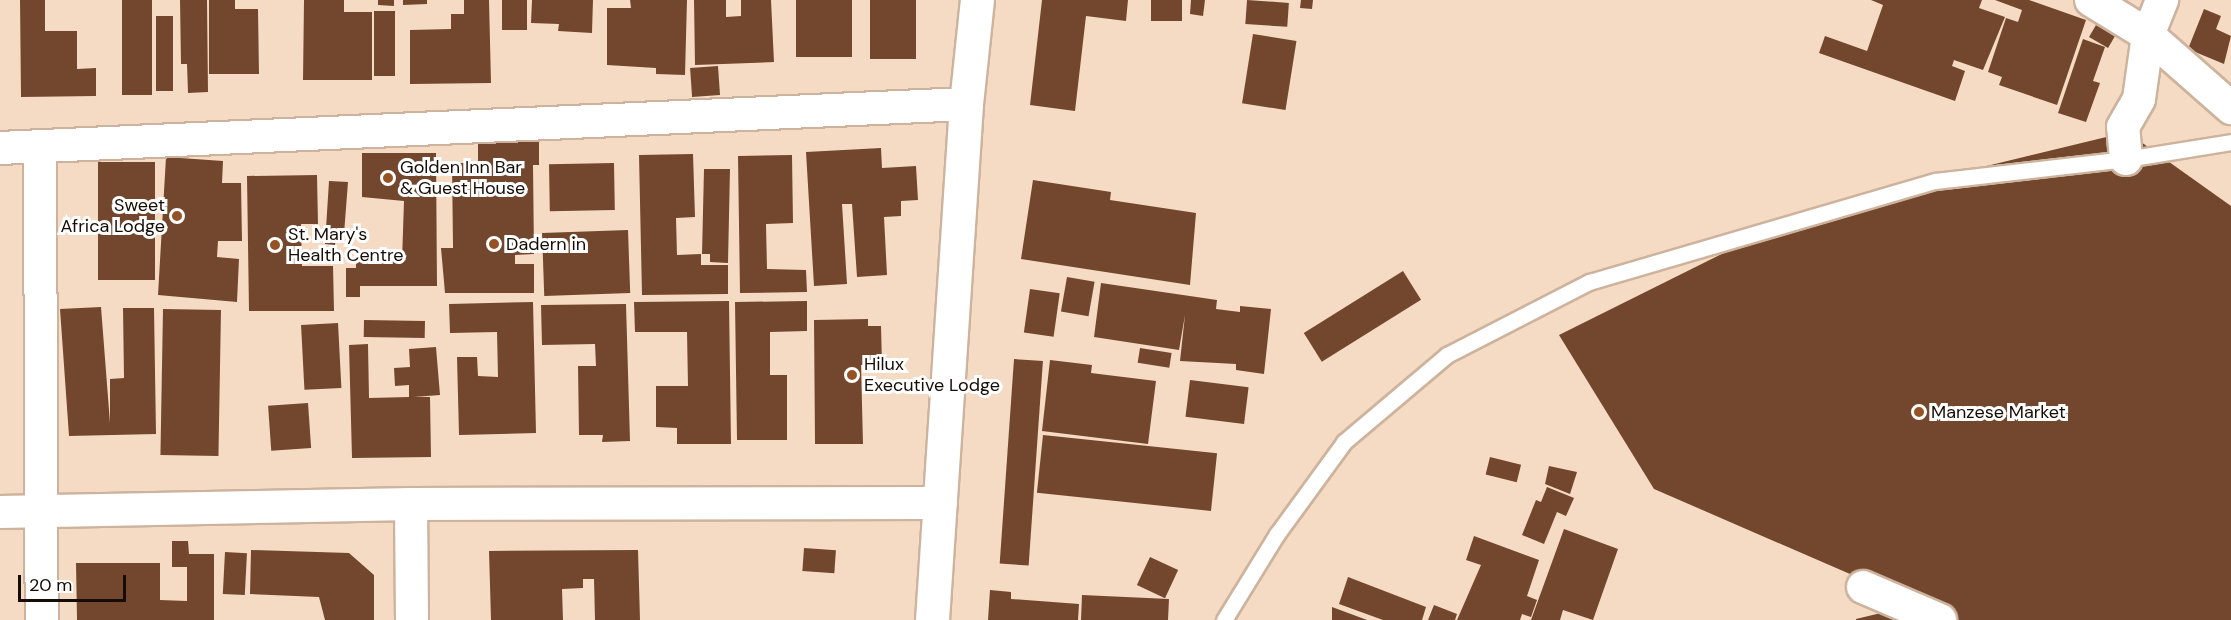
<!DOCTYPE html>
<html>
<head>
<meta charset="utf-8">
<style>
  body { margin:0 }
  #map { position:relative; width:2231px; height:620px; overflow:hidden; background:#f6dbc4; font-family:"DM Sans",sans-serif }
  div>[style] { position:absolute }
  [style*='--x'] { left:calc(var(--x)*1px); top:calc(var(--y)*1px); width:calc(var(--w)*1px); rotate:calc(var(--a)*1deg) }
  .building>* { inset:0; background:#72472d; transform-origin:0 0 }
  .roads { filter:drop-shadow(2px 0 #cdb39d) drop-shadow(-2px 0 #cdb39d) drop-shadow(0 2px #cdb39d) drop-shadow(0 -2px #cdb39d) }
  .lane>* { height:15px; margin:-7.5px; padding:0 7.5px; transform-origin:7.5px; border-radius:7.5px; background:#fff }
  .street>* { height:32px; margin:-16px; padding:0 16px; transform-origin:16px; border-radius:16px; background:#fff }
  .secondary>* { height:33px; margin:-16.5px; padding:0 16.5px; transform-origin:16.5px; border-radius:16.5px; background:#fff }
  .dots>* { width:16px; height:16px; translate:-50% -50%; box-sizing:border-box; border:3px solid #fff; border-radius:50% }
  span { translate:-50% -50%; white-space:nowrap; text-align:center; line-height:1.15; -webkit-text-stroke:6px #fff; paint-order:stroke }
  .poi-label { font-size:18px; color:#150c05 }
  .left { translate:0 -50%; text-align:left }
  .right { translate:-100% -50%; text-align:right }
  .scale { position:absolute; left:18px; top:575px; width:108px; height:27px; box-sizing:border-box; border:3px solid #150c05; border-top:0; padding-left:8px; font-size:18px; line-height:21px; white-space:nowrap; color:#150c05; -webkit-text-stroke:4px #fff; paint-order:stroke }
</style>
</head>
<body>
<div id="map">
  <div class="building">
    <i style="clip-path:polygon(20px 0,45px 0,45px 31px,77px 31px,77px 69px,96px 68px,96px 96px,21px 97px)"></i>
    <i style="left:122px;top:0;width:30px;height:95px"></i>
    <i style="clip-path:polygon(180px 0,207px 0,208px 92px,188px 93px,187px 64px,181px 64px)"></i>
    <i style="clip-path:polygon(209px 0,235px 0,235px 9px,258px 9px,259px 74px,209px 74px)"></i>
    <i style="clip-path:polygon(304px 0,344px 0,344px 12px,372px 12px,372px 80px,303px 80px)"></i>
    <i style="clip-path:polygon(378px 0,394px 0,394px 6px,378px 5px)"></i>
    <i style="clip-path:polygon(403px 0,427px 0,427px 4px,403px 5px)"></i>
    <i style="clip-path:polygon(464px 0,489px 0,491px 83px,410px 84px,410px 30px,451px 29px,451px 14px,464px 14px)"></i>
    <i style="left:502px;top:0;width:25px;height:30px"></i>
    <i style="clip-path:polygon(532px 0,593px 0,592px 33px,558px 31px,559px 24px,531px 23px)"></i>
    <i style="clip-path:polygon(630px 0,687px 0,685px 75px,656px 74px,656px 68px,607px 65px,607px 8px,631px 8px)"></i>
    <i style="clip-path:polygon(694px 0,726px 0,726px 17px,741px 16px,741px 0,771px 0,774px 62px,695px 65px)"></i>
    <i style="left:796px;top:0;width:56px;height:57px"></i>
    <i style="left:870px;top:0;width:46px;height:59px"></i>
    <i style="clip-path:polygon(1042px 0,1128px 0,1126px 21px,1086px 16px,1075px 111px,1030px 105px)"></i>
    <i style="left:1151px;top:0;width:31px;height:21px"></i>
    <i style="clip-path:polygon(1191px 0,1205px 0,1203px 16px,1190px 14px)"></i>
    <i style="left:1247px;top:0;width:42px;height:24px;rotate:4deg"></i>
    <i style="clip-path:polygon(1301px 0,1313px 0,1312px 9px,1300px 8px)"></i>
    <i style="clip-path:polygon(1871px 0,1982px 0,1979px 8px,2005px 17px,1983px 70px,1954px 60px,1952px 66px,1965px 71px,1955px 101px,1819px 53px,1825px 36px,1867px 51px,1883px 5px)"></i>
    <i style="clip-path:polygon(1995px 0,2029px 0,2086px 20px,2057px 105px,1999px 85px,2002px 77px,1988px 72px,2006px 18px,2018px 22px,2022px 10px)"></i>
    <i style="clip-path:polygon(2204px 9px,2221px 16px,2216px 29px,2231px 36px,2224px 64px,2188px 49px)"></i>
    <i style="left:395px;top:11px;width:65px;height:21px;rotate:90deg"></i>
    <i style="left:156px;top:16px;width:17px;height:75px"></i>
    <i style="left:2096px;top:25px;width:22px;height:14px;rotate:30deg"></i>
    <i style="left:1253px;top:34px;width:44px;height:70px;rotate:9deg"></i>
    <i style="clip-path:polygon(2083px 39px,2105px 47px,2093px 81px,2100px 83px,2086px 122px,2058px 113px)"></i>
    <i style="left:718px;top:66px;width:29px;height:28px;rotate:86deg"></i>
    <i style="clip-path:polygon(2127px 132px,2231px 206px,2231px 620px,1956px 620px,1654px 489px,1559px 335px,1814px 208px)"></i>
    <i style="clip-path:polygon(478px 142px,539px 142px,539px 165px,533px 165px,534px 254px,515px 255px,515px 264px,534px 264px,534px 293px,445px 293px,441px 248px,453px 248px,452px 163px,478px 163px)"></i>
    <i style="clip-path:polygon(881px 148px,882px 168px,916px 166px,918px 200px,901px 201px,901px 216px,884px 217px,887px 275px,857px 277px,852px 204px,842px 204px,847px 284px,814px 286px,806px 152px)"></i>
    <i style="clip-path:polygon(362px 153px,436px 153px,437px 286px,360px 286px,360px 297px,346px 297px,346px 268px,356px 268px,356px 261px,402px 261px,404px 201px,362px 197px)"></i>
    <i style="clip-path:polygon(693px 154px,695px 217px,676px 218px,677px 255px,701px 254px,701px 265px,728px 265px,728px 294px,642px 295px,639px 155px)"></i>
    <i style="clip-path:polygon(792px 155px,793px 223px,766px 224px,767px 269px,806px 270px,807px 292px,740px 293px,738px 156px)"></i>
    <i style="clip-path:polygon(166px 157px,223px 161px,222px 183px,241px 183px,242px 241px,218px 241px,217px 257px,239px 259px,237px 302px,158px 295px)"></i>
    <i style="left:98px;top:162px;width:57px;height:118px"></i>
    <i style="left:614px;top:163px;width:47px;height:65px;rotate:89deg"></i>
    <i style="clip-path:polygon(704px 169px,730px 169px,728px 263px,710px 262px,710px 254px,702px 254px)"></i>
    <i style="clip-path:polygon(317px 175px,318px 224px,301px 224px,302px 266px,333px 266px,334px 311px,249px 311px,247px 176px)"></i>
    <i style="clip-path:polygon(1033px 180px,1111px 192px,1110px 200px,1196px 213px,1190px 285px,1021px 259px)"></i>
    <i style="clip-path:polygon(329px 181px,348px 182px,344px 234px,336px 233px,335px 245px,325px 244px)"></i>
    <i style="left:628px;top:230px;width:63px;height:86px;rotate:88deg"></i>
    <i style="left:1403px;top:271px;width:34px;height:117px;rotate:58deg"></i>
    <i style="left:1067px;top:277px;width:28px;height:35px;rotate:10deg"></i>
    <i style="clip-path:polygon(1101px 283px,1217px 300px,1216px 309px,1240px 312px,1240px 306px,1271px 309px,1264px 374px,1236px 370px,1236px 364px,1180px 361px,1185px 315px,1179px 350px,1094px 337px)"></i>
    <i style="left:1030px;top:289px;width:30px;height:44px;rotate:8deg"></i>
    <i style="clip-path:polygon(729px 301px,731px 444px,677px 444px,677px 428px,656px 427px,656px 386px,688px 386px,687px 332px,635px 332px,634px 302px)"></i>
    <i style="clip-path:polygon(807px 301px,807px 331px,770px 332px,770px 375px,787px 375px,787px 440px,737px 440px,735px 302px)"></i>
    <i style="clip-path:polygon(533px 302px,536px 433px,459px 435px,457px 357px,477px 357px,478px 376px,498px 377px,497px 332px,450px 333px,449px 304px)"></i>
    <i style="clip-path:polygon(626px 304px,630px 441px,602px 442px,603px 435px,579px 435px,578px 366px,596px 366px,595px 344px,542px 345px,541px 305px)"></i>
    <i style="clip-path:polygon(101px 307px,110px 423px,110px 379px,124px 378px,123px 308px,154px 308px,156px 434px,69px 436px,60px 309px)"></i>
    <i style="left:163px;top:309px;width:58px;height:146px;rotate:1deg"></i>
    <i style="clip-path:polygon(868px 319px,868px 326px,881px 326px,882px 365px,861px 365px,863px 444px,815px 444px,814px 320px)"></i>
    <i style="left:364px;top:320px;width:61px;height:17px;rotate:1deg"></i>
    <i style="left:338px;top:323px;width:65px;height:37px;rotate:87deg"></i>
    <i style="clip-path:polygon(368px 344px,369px 398px,409px 397px,409px 385px,395px 386px,394px 368px,410px 367px,409px 349px,436px 347px,440px 395px,414px 397px,430px 397px,431px 457px,352px 458px,349px 345px)"></i>
    <i style="left:1140px;top:348px;width:32px;height:15px;rotate:9deg"></i>
    <i style="left:1014px;top:359px;width:29px;height:205px;rotate:4deg"></i>
    <i style="clip-path:polygon(1050px 360px,1092px 365px,1091px 373px,1156px 381px,1148px 444px,1042px 431px)"></i>
    <i style="left:1190px;top:380px;width:59px;height:37px;rotate:7deg"></i>
    <i style="left:308px;top:403px;width:45px;height:40px;rotate:86deg"></i>
    <i style="left:1043px;top:435px;width:175px;height:58px;rotate:6deg"></i>
    <i style="left:1490px;top:457px;width:32px;height:18px;rotate:14deg"></i>
    <i style="clip-path:polygon(1549px 466px,1577px 472px,1570px 494px,1545px 484px)"></i>
    <i style="clip-path:polygon(1547px 487px,1574px 498px,1566px 516px,1557px 512px,1544px 544px,1522px 535px,1536px 500px,1541px 502px)"></i>
    <i style="clip-path:polygon(1564px 529px,1618px 549px,1593px 620px,1563px 610px,1560px 620px,1531px 620px)"></i>
    <i style="clip-path:polygon(1474px 536px,1539px 560px,1527px 596px,1537px 600px,1531px 617px,1522px 614px,1520px 620px,1457px 620px,1481px 565px,1466px 560px)"></i>
    <i style="clip-path:polygon(172px 541px,188px 541px,189px 554px,214px 554px,214px 620px,77px 620px,76px 563px,160px 563px,160px 600px,187px 601px,187px 567px,172px 567px)"></i>
    <i style="left:804px;top:548px;width:32px;height:23px;rotate:4deg"></i>
    <i style="clip-path:polygon(251px 550px,349px 553px,374px 575px,374px 620px,325px 620px,319px 597px,250px 594px)"></i>
    <i style="clip-path:polygon(638px 550px,640px 620px,595px 620px,594px 579px,583px 579px,583px 588px,562px 589px,563px 620px,491px 620px,489px 551px)"></i>
    <i style="left:225px;top:552px;width:22px;height:42px;rotate:3deg"></i>
    <i style="left:1150px;top:557px;width:31px;height:31px;rotate:25deg"></i>
    <i style="clip-path:polygon(1348px 577px,1426px 607px,1422px 620px,1383px 620px,1339px 604px)"></i>
    <i style="clip-path:polygon(990px 590px,1011px 592px,1011px 599px,1079px 604px,1078px 620px,988px 620px)"></i>
    <i style="clip-path:polygon(1082px 595px,1169px 599px,1168px 620px,1081px 620px)"></i>
    <i style="clip-path:polygon(1434px 605px,1457px 614px,1455px 620px,1428px 620px)"></i>
    <i style="clip-path:polygon(1332px 607px,1367px 620px,1332px 620px)"></i>
    <i style="clip-path:polygon(1885px 612px,1903px 620px,1856px 620px,1856px 619px)"></i>
  </div>
  <div class="roads">
    <div class="lane">
      <i style="--x:1224;--y:620;--w:101;--a:-58.4"></i>
      <i style="--x:1277;--y:534;--w:114;--a:-53.9"></i>
      <i style="--x:1344;--y:442;--w:135;--a:-40.2"></i>
      <i style="--x:1447;--y:355;--w:160;--a:-27.2"></i>
      <i style="--x:1589;--y:282;--w:360;--a:-16.3"></i>
      <i style="--x:1935;--y:181;--w:192;--a:-6.6"></i>
      <i style="--x:2126;--y:159;--w:106;--a:-9.2"></i>
    </div>
    <div class="street">
      <i style="--x:2091;--y:0;--w:67;--a:31.6"></i>
      <i style="--x:2148;--y:35;--w:111;--a:41.3"></i>
      <i style="--x:0;--y:148;--w:967;--a:-2.61"></i>
      <i style="--x:40;--y:148;--w:472;--a:89.8"></i>
      <i style="--x:2126;--y:159;--w:32;--a:-95"></i>
      <i style="--x:2123;--y:127;--w:32;--a:-60"></i>
      <i style="--x:2139;--y:99;--w:65;--a:-82"></i>
      <i style="--x:2148;--y:35;--w:38;--a:-68"></i>
      <i style="--x:411;--y:504;--w:116;--a:89.5"></i>
      <i style="--x:0;--y:512;--w:411;--a:-1.1"></i>
      <i style="--x:411;--y:504;--w:530;--a:-0.11"></i>
      <i style="--x:1863;--y:587;--w:84;--a:23.2"></i>
    </div>
    <div class="secondary">
      <i style="--x:932;--y:620;--w:517;--a:-86.23"></i>
      <i style="--x:966;--y:104;--w:105;--a:-84"></i>
    </div>
  </div>
  <div class="dots">
    <i style="left:388px;top:178px;background:#955224"></i>
    <i style="left:177px;top:216px;background:#955224"></i>
    <i style="left:494px;top:244px;background:#955224"></i>
    <i style="left:275px;top:245px;background:#955224"></i>
    <i style="left:852px;top:375px;background:#955224"></i>
    <i style="left:1919px;top:412px;background:#955224"></i>
  </div>
  <div class="poi-label">
    <span class="left" style="left:400px;top:178px">Golden Inn Bar<br>&amp; Guest House</span>
    <span class="right" style="left:165px;top:216px">Sweet<br>Africa Lodge</span>
    <span class="left" style="left:288px;top:245px">St. Mary's<br>Health Centre</span>
    <span class="left" style="left:506px;top:244px">Dadern in</span>
    <span class="left" style="left:864px;top:375px">Hilux<br>Executive Lodge</span>
    <span class="left" style="left:1931px;top:412px">Manzese Market</span>
  </div>
  <div class="scale">20 m</div>
</div>
</body>
</html>
